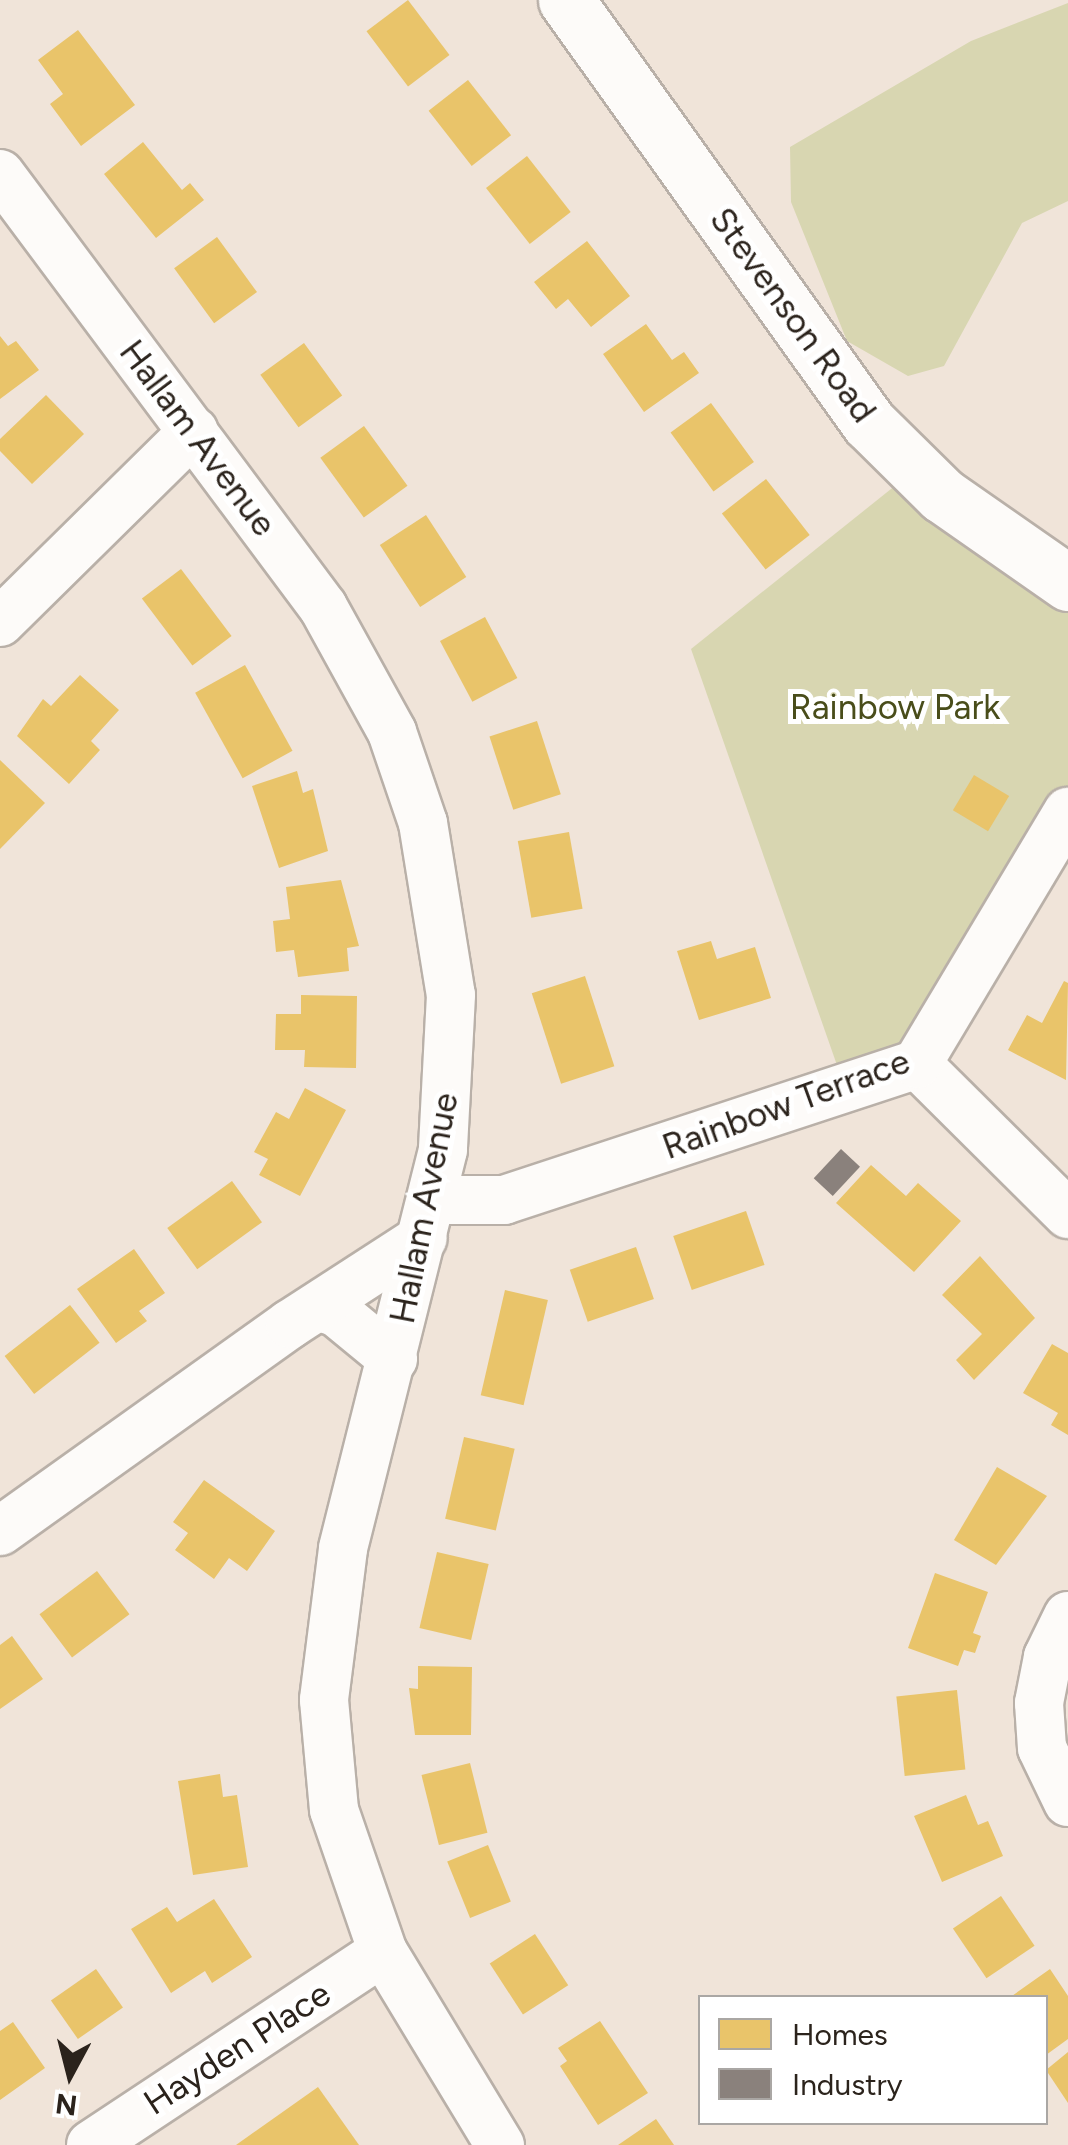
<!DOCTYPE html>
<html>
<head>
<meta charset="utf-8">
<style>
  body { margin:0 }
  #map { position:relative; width:1068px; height:2145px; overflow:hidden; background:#f0e4d9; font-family:Figtree,sans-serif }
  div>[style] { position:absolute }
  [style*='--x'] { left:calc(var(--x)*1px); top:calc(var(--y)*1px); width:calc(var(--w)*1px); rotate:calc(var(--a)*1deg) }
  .green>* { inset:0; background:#d8d6b1 }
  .homes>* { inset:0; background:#e9c46a; transform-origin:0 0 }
  .industry>* { inset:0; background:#8a817c; transform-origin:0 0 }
  .roads { filter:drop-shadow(2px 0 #b9b0a8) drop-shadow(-2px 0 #b9b0a8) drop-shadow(0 2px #b9b0a8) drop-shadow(0 -2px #b9b0a8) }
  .minor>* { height:48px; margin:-24px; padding:0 24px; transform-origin:24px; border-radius:24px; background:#fdfbf9 }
  .major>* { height:55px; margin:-27.5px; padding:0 27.5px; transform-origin:27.5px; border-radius:27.5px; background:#fdfbf9 }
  span { translate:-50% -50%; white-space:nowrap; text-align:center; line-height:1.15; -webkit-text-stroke:10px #fff; paint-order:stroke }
  .street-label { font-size:35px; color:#2b231c }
  .park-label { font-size:35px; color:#494d1a }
  .legend { position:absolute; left:698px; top:1995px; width:350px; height:130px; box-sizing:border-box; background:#fff; border:2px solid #aaa7a4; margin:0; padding:12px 18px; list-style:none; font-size:30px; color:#2b231c }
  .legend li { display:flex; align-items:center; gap:20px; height:50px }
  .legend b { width:50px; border:2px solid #aaa7a4 }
  .north { position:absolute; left:20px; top:2025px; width:100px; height:100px; -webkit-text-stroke:8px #fff; paint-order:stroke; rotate:187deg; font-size:28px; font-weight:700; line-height:40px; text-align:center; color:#2b231c }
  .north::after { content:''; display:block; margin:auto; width:35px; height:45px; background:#2b231c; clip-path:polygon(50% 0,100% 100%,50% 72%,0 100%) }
</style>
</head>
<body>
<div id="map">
  <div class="green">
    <i style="clip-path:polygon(1068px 3px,1068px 201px,1022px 223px,944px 366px,908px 376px,847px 341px,791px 202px,790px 147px,971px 41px)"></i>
    <i style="clip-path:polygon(916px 469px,1068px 583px,1068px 812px,917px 1064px,845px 1088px,691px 649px)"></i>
  </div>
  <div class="homes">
    <i style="left:408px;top:0;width:69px;height:52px;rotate:53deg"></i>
    <i style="clip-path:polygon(78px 30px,135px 105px,81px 146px,50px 104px,63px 94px,38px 60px)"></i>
    <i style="left:468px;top:80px;width:70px;height:50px;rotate:52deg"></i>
    <i style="clip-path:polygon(143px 142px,182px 190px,190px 183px,204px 200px,156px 238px,104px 174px)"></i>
    <i style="left:527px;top:156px;width:71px;height:52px;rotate:52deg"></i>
    <i style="left:217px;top:237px;width:68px;height:53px;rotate:54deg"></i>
    <i style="clip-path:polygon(587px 241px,630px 296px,591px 327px,568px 299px,556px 309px,534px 282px)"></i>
    <i style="clip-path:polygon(646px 324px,672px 360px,684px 352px,699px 373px,644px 412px,603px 354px)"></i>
    <i style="clip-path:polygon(0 336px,8px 346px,16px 341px,39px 370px,0 399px)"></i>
    <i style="left:304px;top:343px;width:65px;height:54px;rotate:54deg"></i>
    <i style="clip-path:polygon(46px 395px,84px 434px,32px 484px,0 451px,0 439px)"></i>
    <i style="left:711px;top:403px;width:73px;height:50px;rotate:54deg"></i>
    <i style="left:364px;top:426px;width:74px;height:54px;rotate:54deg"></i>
    <i style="left:766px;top:479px;width:71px;height:56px;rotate:52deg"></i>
    <i style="left:426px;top:515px;width:74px;height:55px;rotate:57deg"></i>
    <i style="left:181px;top:569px;width:84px;height:49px;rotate:53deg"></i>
    <i style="left:485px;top:617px;width:69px;height:51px;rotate:62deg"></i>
    <i style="left:245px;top:665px;width:98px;height:57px;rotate:61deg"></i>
    <i style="clip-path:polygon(80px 675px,119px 710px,91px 741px,100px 750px,69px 784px,17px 736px,43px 699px,51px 706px)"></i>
    <i style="left:537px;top:721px;width:77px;height:50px;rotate:72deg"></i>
    <i style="clip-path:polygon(0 760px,45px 803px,0 849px)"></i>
    <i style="clip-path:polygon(297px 771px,303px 793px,313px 789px,328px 851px,279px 868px,252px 786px)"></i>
    <i style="left:974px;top:775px;width:41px;height:41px;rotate:31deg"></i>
    <i style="left:569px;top:832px;width:78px;height:52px;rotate:80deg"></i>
    <i style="clip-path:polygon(341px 880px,359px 946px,347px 948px,349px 971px,298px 977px,294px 950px,276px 952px,273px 921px,290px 919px,286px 887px)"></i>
    <i style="clip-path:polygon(711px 941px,717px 959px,755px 947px,771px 998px,699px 1020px,677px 951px)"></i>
    <i style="left:585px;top:976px;width:95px;height:56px;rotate:72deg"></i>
    <i style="clip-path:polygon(1064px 981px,1068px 983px,1066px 1080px,1008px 1050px,1027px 1015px,1042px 1023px)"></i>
    <i style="clip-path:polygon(301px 995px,357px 996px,356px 1068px,304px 1067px,305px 1050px,275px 1050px,276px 1014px,301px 1014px)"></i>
    <i style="clip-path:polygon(305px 1088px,346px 1110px,300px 1196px,259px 1175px,268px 1159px,254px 1152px,276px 1112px,289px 1119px)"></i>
    <i style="clip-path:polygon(871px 1165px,906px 1196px,918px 1183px,961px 1221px,914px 1272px,836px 1203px)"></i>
    <i style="left:232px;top:1181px;width:51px;height:80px;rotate:54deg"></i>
    <i style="left:746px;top:1211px;width:57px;height:77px;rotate:71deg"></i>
    <i style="left:636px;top:1247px;width:55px;height:70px;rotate:71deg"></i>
    <i style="clip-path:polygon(134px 1249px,165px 1293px,139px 1311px,147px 1321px,116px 1343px,77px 1289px)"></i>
    <i style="clip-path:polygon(980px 1256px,1035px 1318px,974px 1380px,956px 1360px,982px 1334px,942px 1295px)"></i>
    <i style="left:505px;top:1290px;width:44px;height:108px;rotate:13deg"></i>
    <i style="left:70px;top:1305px;width:48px;height:83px;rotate:52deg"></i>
    <i style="clip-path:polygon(1052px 1344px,1068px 1353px,1068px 1435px,1051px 1425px,1058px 1413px,1023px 1393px)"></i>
    <i style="left:464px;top:1437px;width:52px;height:84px;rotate:13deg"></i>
    <i style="clip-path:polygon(997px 1467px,1047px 1496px,996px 1565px,954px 1540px)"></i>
    <i style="clip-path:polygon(204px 1480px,275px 1531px,247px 1571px,229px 1558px,214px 1579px,175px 1550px,188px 1533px,173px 1522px)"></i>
    <i style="left:437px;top:1552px;width:53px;height:78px;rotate:13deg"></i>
    <i style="left:97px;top:1571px;width:54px;height:72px;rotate:53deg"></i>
    <i style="clip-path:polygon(935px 1573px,988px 1592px,973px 1633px,981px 1636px,975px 1653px,964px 1650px,958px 1666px,908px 1648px)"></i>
    <i style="clip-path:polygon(12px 1636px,43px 1679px,0 1709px,0 1645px)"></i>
    <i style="clip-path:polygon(418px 1666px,472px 1667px,471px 1735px,415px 1735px,409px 1688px,418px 1689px)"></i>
    <i style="left:957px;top:1690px;width:80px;height:61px;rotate:84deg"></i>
    <i style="left:470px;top:1763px;width:72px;height:50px;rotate:76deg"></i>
    <i style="clip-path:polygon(220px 1774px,223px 1797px,237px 1795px,248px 1867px,193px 1875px,178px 1781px)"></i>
    <i style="clip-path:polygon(966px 1795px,978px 1825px,988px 1821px,1003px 1856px,942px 1882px,914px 1816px)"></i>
    <i style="left:488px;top:1845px;width:61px;height:44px;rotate:68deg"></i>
    <i style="left:1001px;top:1896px;width:60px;height:58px;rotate:56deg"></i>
    <i style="clip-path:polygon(214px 1899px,252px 1957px,212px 1983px,205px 1971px,171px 1993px,131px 1929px,167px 1907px,177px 1922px)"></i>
    <i style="left:535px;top:1934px;width:61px;height:54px;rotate:57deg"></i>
    <i style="left:96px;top:1969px;width:47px;height:55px;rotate:55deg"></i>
    <i style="clip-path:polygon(1050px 1969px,1068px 1996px,1068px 2039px,1046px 2055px,1046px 1998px,1009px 1998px)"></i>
    <i style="clip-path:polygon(600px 2021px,648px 2093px,598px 2125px,560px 2066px,567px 2061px,558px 2048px)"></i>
    <i style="clip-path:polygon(13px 2022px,45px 2068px,0 2100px,0 2031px)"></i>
    <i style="clip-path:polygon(1068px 2052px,1068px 2103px,1046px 2070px)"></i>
    <i style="clip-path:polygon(318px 2087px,359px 2145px,236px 2145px)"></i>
    <i style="clip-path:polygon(656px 2119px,674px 2145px,618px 2145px)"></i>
  </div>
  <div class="industry">
    <i style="left:841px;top:1149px;width:26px;height:40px;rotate:43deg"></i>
  </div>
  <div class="roads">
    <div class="minor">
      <i style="--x:0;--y:174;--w:540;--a:53.28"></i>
      <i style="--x:323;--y:607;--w:143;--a:61.1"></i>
      <i style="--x:392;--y:732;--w:96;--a:71.2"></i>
      <i style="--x:423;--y:823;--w:174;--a:80.8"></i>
      <i style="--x:451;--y:995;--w:155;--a:93"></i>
      <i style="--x:443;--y:1150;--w:411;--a:104.1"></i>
      <i style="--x:343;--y:1549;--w:152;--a:97.2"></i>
      <i style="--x:324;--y:1700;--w:110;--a:84.8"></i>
      <i style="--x:334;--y:1810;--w:150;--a:71"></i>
      <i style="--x:383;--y:1952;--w:226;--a:58.8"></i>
      <i style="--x:0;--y:622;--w:272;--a:-44.6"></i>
      <i style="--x:917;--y:1064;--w:213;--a:44.8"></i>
      <i style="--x:433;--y:1200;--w:71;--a:0"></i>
      <i style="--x:504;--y:1200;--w:435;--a:-18.2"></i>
      <i style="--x:917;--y:1064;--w:294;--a:-59.1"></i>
      <i style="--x:322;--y:1308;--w:15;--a:16"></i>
      <i style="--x:336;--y:1312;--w:74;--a:39.5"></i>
      <i style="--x:0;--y:1531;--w:356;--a:-35.5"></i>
      <i style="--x:290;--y:1324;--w:158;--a:-32.9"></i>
      <i style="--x:1068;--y:1616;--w:46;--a:116"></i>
      <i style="--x:1048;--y:1657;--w:47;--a:101.1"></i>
      <i style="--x:1039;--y:1703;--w:45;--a:86.2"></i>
      <i style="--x:1042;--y:1748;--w:60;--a:64.3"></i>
      <i style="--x:91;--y:2145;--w:350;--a:-33.5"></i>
    </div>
    <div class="major">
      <i style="--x:566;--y:0;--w:520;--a:54.39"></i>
      <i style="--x:869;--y:423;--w:103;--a:44.6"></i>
      <i style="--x:942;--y:495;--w:154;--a:34.9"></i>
    </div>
  </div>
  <div class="street-label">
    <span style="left:793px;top:315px;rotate:54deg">Stevenson Road</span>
    <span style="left:198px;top:438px;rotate:53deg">Hallam Avenue</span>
    <span style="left:786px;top:1104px;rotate:-20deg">Rainbow Terrace</span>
    <span style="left:424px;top:1208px;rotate:-79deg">Hallam Avenue</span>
    <span style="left:237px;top:2048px;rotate:-33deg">Hayden Place</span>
  </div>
  <div class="park-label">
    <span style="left:895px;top:707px">Rainbow Park</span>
  </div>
  <ul class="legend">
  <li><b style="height:28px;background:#e9c46a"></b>Homes</li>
  <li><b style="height:28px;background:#8a817c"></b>Industry</li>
  </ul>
  <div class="north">N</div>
</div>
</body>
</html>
